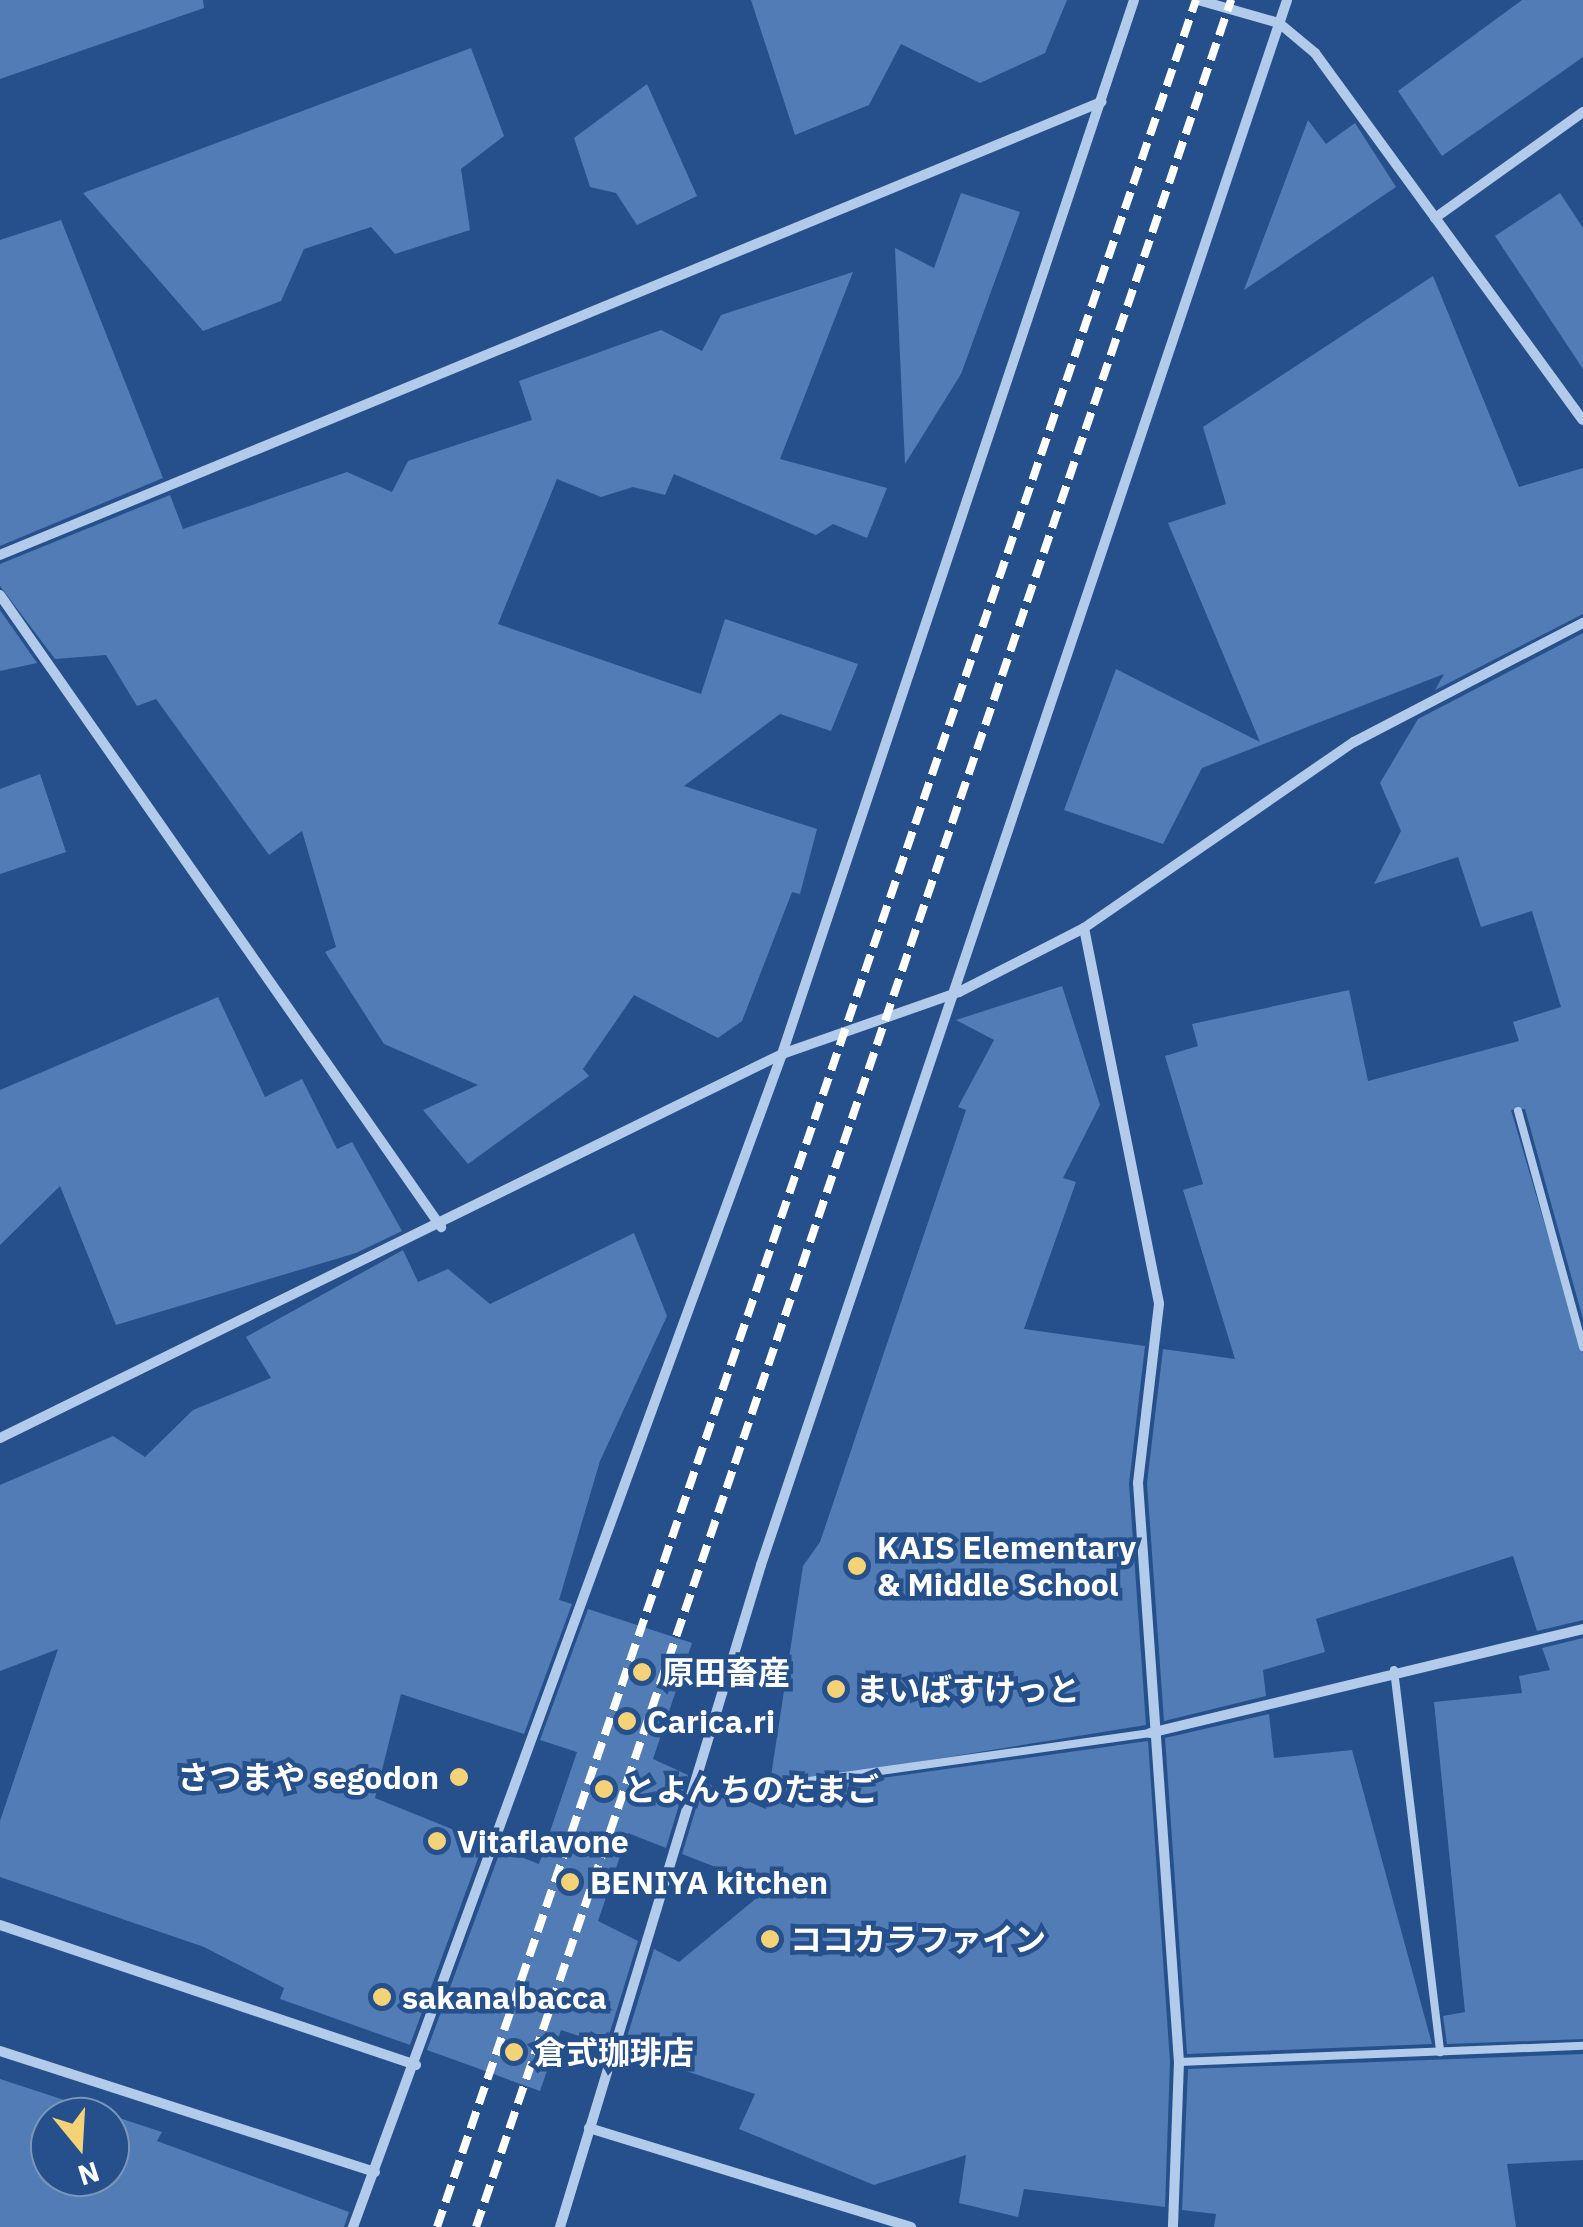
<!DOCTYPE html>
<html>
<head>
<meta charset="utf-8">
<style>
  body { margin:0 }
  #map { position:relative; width:1583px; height:2227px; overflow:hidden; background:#25508c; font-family:"IBM Plex Sans","Noto Sans JP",sans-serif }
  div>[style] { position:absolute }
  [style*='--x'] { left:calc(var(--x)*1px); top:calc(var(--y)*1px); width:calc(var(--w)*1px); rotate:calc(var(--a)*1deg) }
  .building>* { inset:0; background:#517cb5 }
  .lane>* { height:8px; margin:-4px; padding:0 4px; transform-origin:4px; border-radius:4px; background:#b3cbea }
  .street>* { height:10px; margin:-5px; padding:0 5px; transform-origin:5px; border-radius:5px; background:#b3cbea }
  .rail>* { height:8px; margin-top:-4px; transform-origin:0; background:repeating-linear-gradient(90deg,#fff 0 18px,transparent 0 26px) }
  .dots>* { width:28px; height:28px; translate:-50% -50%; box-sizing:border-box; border:5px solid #25508c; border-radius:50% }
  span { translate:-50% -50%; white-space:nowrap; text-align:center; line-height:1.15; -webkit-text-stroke:9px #25508c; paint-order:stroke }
  .poi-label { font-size:32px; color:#fff; font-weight:700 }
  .left { translate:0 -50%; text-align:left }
  .right { translate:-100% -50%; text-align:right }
  .north { position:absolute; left:30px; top:2097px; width:100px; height:100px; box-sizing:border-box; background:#25508c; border:2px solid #7c96ba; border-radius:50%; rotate:162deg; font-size:28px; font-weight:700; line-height:40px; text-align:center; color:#fff }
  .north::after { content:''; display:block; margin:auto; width:35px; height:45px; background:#f4d278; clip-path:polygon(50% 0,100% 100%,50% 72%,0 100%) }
</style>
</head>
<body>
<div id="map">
  <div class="building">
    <i style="clip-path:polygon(0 0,203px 0,204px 8px,0 79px)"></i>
    <i style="clip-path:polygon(751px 0,1067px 0,1045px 53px,980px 83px,901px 44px,869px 105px,795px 135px)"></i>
    <i style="clip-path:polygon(1522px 0,1583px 0,1583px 57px,1442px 156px,1398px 91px)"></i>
    <i style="clip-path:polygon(471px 48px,504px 136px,461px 169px,470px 230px,395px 254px,371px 227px,304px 249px,281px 301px,203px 331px,83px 193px)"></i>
    <i style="clip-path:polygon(647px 84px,697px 196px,637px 225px,616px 193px,590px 187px,574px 138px)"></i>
    <i style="clip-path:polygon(1308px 120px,1326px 144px,1355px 123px,1396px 187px,1244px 290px)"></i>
    <i style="clip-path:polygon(961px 193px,1020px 212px,961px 374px,905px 464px,895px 248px,934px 268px)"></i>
    <i style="clip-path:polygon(1560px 193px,1583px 228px,1583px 369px,1495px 236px)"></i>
    <i style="clip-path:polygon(61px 220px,163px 478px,0 546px,0 240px)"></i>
    <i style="clip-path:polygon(853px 272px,780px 459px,887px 488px,867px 538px,833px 524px,816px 535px,674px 474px,665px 495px,633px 487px,601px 497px,557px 479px,498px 624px,701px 694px,725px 619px,858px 664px,831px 731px,780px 714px,684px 786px,817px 829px,800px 894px,792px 892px,742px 1021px,718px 1038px,634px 995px,583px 1069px,589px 1076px,468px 1164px,423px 1110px,478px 1085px,384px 1044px,325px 952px,336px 947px,302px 831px,269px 855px,156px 699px,137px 706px,106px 655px,55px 659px,0 586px,0 564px,170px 495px,183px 529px,347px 472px,392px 492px,408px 461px,532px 420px,519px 381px,661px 330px,702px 351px,721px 315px)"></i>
    <i style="clip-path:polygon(1433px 276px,1519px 487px,1583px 468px,1583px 614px,1435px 690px,1444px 674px,1202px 768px,1163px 844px,1064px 810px,1116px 669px,1260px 742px,1168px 523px,1226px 504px,1203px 427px)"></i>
    <i style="clip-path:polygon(0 610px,37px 663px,0 671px)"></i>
    <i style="clip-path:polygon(1583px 633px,1583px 1319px,1525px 1109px,1511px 1110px,1583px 1354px,1583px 1620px,1537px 1631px,1513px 1556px,1316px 1619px,1325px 1652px,1263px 1670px,1266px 1696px,1164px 1721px,1147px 1483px,1163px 1349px,1235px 1359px,1183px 1190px,1203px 1184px,1165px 1056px,1198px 1046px,1192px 1024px,1349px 990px,1368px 1081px,1519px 1041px,1513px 1022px,1561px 1007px,1532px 911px,1481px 927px,1458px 857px,1374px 884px,1401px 831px,1380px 783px,1418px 719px)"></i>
    <i style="clip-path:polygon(40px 774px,66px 852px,0 874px,0 789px)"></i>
    <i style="clip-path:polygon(1062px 986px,1100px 1105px,1063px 1178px,1076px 1182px,1024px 1329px,1145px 1346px,1129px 1484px,1146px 1725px,788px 1783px,796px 1790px,1148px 1741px,1170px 2062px,1165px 2207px,1024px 2189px,1018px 2217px,959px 2203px,966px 2155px,874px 2185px,739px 2129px,755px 2094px,623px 2050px,654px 1949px,679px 1962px,769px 1888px,682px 1854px,704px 1782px,766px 1809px,803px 1566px,820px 1542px,966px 1110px,958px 1107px,994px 1040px,956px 1020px)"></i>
    <i style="clip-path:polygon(218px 997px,265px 1097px,302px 1079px,337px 1149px,352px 1142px,402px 1231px,356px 1253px,116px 1325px,60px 1186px,0 1245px,0 1090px)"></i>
    <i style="clip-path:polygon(634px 1233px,667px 1316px,600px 1461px,559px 1600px,572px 1604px,524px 1734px,401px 1694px,375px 1798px,484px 1842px,410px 2045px,280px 1999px,284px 1988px,204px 1947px,0 1877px,0 1821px,58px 1649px,0 1671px,0 1485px,113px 1436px,145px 1457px,193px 1410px,271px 1378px,246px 1337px,403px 1250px,418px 1282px,448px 1269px,490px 1304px)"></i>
    <i style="clip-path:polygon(588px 1609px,692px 1643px,653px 1759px,688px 1775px,666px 1848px,628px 1833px,598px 1921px,638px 1941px,606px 2045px,561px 2030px,540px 2091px,427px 2050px,501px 1849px,539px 1864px,577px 1752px,540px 1740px)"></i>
    <i style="clip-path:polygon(1583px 1638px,1583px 2039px,1447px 2044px,1443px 2016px,1465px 2012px,1434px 1702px,1522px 1693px,1519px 1676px,1550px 1670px,1542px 1648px)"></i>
    <i style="clip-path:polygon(1269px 1714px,1274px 1758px,1352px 1750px,1432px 2044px,1187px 2054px,1165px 1738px)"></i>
    <i style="clip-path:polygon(1583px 2054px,1583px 2160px,1507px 2164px,1516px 2227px,1214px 2227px,1216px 2214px,1182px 2210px,1188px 2069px)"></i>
    <i style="clip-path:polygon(evenodd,0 2079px,162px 2132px,157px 2141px,349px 2212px,344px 2227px,0 2227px,0 2079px,50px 2117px,110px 2117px,110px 2177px,50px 2177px,50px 2117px)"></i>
  </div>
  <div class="lane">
    <i style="--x:1518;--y:1111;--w:245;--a:74.6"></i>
    <i style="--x:1394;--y:1670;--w:385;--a:83.1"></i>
    <i style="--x:795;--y:1783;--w:359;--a:-8"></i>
    <i style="--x:1179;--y:2062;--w:404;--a:-2.3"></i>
  </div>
  <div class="street">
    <i style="--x:1198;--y:0;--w:84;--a:15.9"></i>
    <i style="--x:1279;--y:23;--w:47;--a:39.8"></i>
    <i style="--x:1315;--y:53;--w:454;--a:53.9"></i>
    <i style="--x:1435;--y:218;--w:182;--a:-35.6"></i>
    <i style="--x:0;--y:555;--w:1191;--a:-22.36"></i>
    <i style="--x:0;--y:595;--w:771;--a:55.09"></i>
    <i style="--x:1084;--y:928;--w:383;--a:78.7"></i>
    <i style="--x:1159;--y:1304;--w:180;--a:96.7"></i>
    <i style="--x:1138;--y:1483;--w:580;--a:85.95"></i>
    <i style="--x:1179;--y:2062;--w:165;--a:92.1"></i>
    <i style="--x:0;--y:1438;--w:871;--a:-26.15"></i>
    <i style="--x:782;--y:1054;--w:188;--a:-19.3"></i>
    <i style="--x:959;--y:992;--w:140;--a:-27.1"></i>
    <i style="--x:1084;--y:928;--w:328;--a:-34.6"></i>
    <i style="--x:1354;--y:742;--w:258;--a:-27.5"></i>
    <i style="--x:1150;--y:1733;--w:445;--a:-13.5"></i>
    <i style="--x:0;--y:1925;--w:439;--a:18.6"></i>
    <i style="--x:0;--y:2051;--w:394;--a:17.9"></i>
    <i style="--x:589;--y:2128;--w:337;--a:17.1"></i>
    <i style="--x:353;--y:2227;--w:1249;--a:-69.91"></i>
    <i style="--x:782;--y:1054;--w:1111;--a:-71.53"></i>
    <i style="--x:560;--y:2227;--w:692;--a:-73.11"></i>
    <i style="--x:761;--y:1565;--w:1651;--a:-71.42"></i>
  </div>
  <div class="rail">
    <i style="--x:437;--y:2227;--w:2353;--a:-71.18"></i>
    <i style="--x:476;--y:2227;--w:2352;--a:-71.27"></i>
  </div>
  <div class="dots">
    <i style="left:857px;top:1566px;background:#f4d278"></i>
    <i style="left:642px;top:1672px;background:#f4d278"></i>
    <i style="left:836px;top:1689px;background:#f4d278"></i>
    <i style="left:627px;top:1721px;background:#f4d278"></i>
    <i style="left:459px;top:1777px;background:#f4d278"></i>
    <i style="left:604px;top:1789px;background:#f4d278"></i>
    <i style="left:437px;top:1841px;background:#f4d278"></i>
    <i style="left:570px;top:1882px;background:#f4d278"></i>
    <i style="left:770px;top:1939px;background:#f4d278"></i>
    <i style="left:382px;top:1997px;background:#f4d278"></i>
    <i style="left:514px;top:2052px;background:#f4d278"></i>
  </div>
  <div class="poi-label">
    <span class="left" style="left:877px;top:1566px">KAIS Elementary<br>&amp; Middle School</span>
    <span class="left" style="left:662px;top:1672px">原田畜産</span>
    <span class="left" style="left:856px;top:1689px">まいばすけっと</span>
    <span class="left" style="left:647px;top:1721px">Carica.ri</span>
    <span class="right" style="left:439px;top:1777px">さつまや segodon</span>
    <span class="left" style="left:624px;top:1789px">とよんちのたまご</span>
    <span class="left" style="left:457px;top:1841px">Vitaflavone</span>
    <span class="left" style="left:590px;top:1882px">BENIYA kitchen</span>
    <span class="left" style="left:790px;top:1939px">ココカラファイン</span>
    <span class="left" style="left:402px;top:1997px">sakana bacca</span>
    <span class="left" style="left:534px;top:2052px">倉式珈琲店</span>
  </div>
  <div class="north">N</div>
</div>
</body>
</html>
